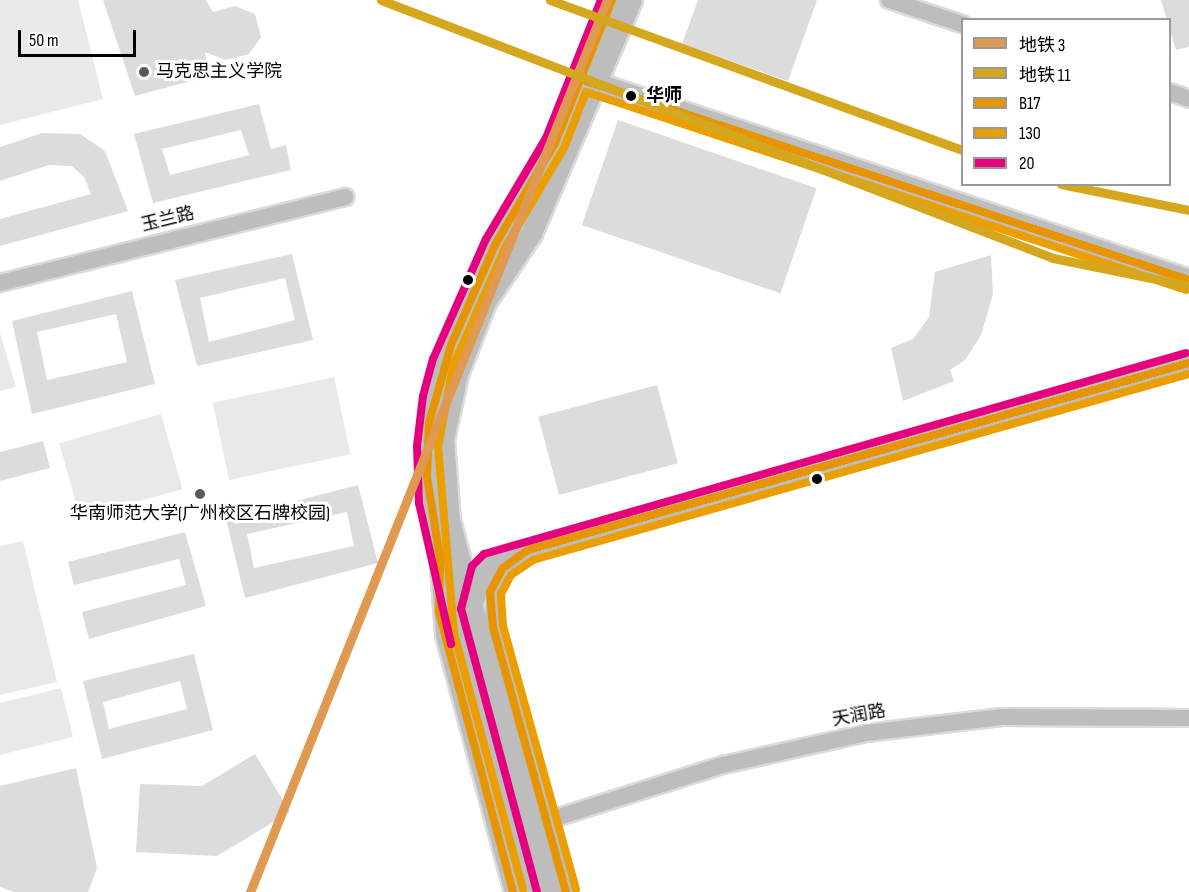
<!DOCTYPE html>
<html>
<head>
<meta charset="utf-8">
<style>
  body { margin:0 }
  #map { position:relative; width:1189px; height:892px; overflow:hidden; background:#fff; font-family:"Sofia Sans Condensed","Noto Sans SC",sans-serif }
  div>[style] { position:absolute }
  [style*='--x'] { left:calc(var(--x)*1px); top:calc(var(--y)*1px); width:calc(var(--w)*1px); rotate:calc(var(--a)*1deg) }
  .green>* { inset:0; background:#e9e9e9; transform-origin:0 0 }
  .building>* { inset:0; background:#dcdcdc; transform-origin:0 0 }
  .roads { filter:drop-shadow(2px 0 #dbdbdb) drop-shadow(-2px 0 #dbdbdb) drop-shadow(0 2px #dbdbdb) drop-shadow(0 -2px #dbdbdb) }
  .minor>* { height:16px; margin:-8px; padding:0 8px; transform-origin:8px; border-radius:8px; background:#bdbdbd }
  .major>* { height:21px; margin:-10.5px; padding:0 10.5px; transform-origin:10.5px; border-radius:10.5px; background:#bdbdbd }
  .bus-1>* { height:8px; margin:-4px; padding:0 4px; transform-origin:4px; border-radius:4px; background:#e69400 }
  .bus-2>* { height:8px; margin:-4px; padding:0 4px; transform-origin:4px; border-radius:4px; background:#eb9e00 }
  .bus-3>* { height:8px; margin:-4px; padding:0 4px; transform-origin:4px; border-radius:4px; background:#e5007d }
  .metro-1>* { height:9px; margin:-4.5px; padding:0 4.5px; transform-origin:4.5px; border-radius:4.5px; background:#e09950 }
  .metro-2>* { height:9px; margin:-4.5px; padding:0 4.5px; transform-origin:4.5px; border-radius:4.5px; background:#d4a71f }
  .dots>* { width:16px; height:16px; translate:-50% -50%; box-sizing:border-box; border:3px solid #fff; border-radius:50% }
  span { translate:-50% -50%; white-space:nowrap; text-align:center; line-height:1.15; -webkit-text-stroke:6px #fff; paint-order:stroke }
  .poi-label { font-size:18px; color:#000 }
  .left { translate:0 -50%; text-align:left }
  .stop-label { font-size:18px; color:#000; font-weight:700 }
  .street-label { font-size:18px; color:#000 }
  .legend { position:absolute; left:961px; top:18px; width:210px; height:168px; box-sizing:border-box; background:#fff; border:2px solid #999; margin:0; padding:8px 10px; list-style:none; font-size:18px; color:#000 }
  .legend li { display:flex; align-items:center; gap:12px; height:30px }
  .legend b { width:30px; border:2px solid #999 }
  .scale { position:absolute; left:18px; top:30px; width:118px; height:27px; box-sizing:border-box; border:3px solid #000; border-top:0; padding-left:8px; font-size:18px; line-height:21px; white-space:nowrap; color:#000; -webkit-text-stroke:4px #fff; paint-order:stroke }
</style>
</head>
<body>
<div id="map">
  <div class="green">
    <i style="clip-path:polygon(0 0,78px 0,103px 99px,0 125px)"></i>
    <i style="clip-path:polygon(0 333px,16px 387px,0 391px)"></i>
    <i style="left:334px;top:377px;width:79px;height:124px;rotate:78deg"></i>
    <i style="left:161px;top:414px;width:78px;height:106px;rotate:74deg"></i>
    <i style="clip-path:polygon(23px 541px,57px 682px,0 695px,0 546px)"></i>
    <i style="clip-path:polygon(61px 688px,73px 737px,0 755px,0 703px)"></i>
  </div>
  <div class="building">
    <i style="clip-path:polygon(103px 0,206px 0,213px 12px,235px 6px,255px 14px,261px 37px,249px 54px,226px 60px,205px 52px,209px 76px,135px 96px)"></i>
    <i style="clip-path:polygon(698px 0,817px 0,788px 81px,682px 44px)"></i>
    <i style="clip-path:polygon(1161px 0,1189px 0,1189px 47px,1176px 50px)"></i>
    <i style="clip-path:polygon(evenodd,259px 104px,271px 149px,286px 145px,291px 170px,153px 203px,134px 134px,259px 104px,241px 130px,249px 155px,170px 175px,162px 149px,241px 130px)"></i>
    <i style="left:618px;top:120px;width:210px;height:111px;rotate:19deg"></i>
    <i style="clip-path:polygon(42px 133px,80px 134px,105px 151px,128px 211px,0 246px,0 219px,91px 194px,84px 177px,72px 166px,49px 165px,0 181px,0 147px)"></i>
    <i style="clip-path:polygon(evenodd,292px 254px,313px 340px,197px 366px,175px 280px,292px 254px,285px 278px,295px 320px,209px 342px,200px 298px,285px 278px)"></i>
    <i style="clip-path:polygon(991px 255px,993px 294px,981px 335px,965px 360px,950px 370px,954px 381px,903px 401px,891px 348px,913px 339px,929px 317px,935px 272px)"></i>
    <i style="clip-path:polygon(evenodd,132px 291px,155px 384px,32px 414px,12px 321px,132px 291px,116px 314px,127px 362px,47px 380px,37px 332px,116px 314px)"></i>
    <i style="left:657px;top:385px;width:81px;height:123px;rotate:75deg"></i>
    <i style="clip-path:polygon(43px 441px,50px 468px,0 481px,0 452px)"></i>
    <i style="clip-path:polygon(evenodd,358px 485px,378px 563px,245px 598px,226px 519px,358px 485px,347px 512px,354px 546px,254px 568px,247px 534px,347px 512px)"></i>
    <i style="clip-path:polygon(185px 532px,206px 606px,89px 639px,82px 612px,186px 585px,179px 559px,74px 585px,68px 562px)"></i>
    <i style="clip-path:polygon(evenodd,194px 654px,213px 730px,102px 759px,83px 681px,194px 654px,180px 681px,187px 709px,109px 729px,103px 702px,180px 681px)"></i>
    <i style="clip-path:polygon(255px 754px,290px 812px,217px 856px,136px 852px,140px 784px,202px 786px)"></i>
    <i style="clip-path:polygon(76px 768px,97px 868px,88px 892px,14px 892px,0 887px,0 786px)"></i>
  </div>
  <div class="roads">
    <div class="minor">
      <i style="--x:889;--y:0;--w:77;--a:18.2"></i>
      <i style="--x:1170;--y:92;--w:20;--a:20"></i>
      <i style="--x:0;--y:283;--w:356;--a:-14"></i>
      <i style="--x:518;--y:557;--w:32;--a:136"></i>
      <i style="--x:495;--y:579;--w:48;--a:92.4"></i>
      <i style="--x:493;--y:627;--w:275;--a:74.6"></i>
      <i style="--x:439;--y:568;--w:67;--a:85.7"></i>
      <i style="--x:444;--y:635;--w:266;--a:75"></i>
      <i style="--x:546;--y:821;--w:186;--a:-17.6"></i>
      <i style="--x:723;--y:765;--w:147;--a:-12.6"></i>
      <i style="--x:866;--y:733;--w:137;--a:-6.7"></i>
      <i style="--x:1002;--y:717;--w:187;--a:0.3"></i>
    </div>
    <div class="major">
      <i style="--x:583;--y:79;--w:638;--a:18.35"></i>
      <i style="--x:471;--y:607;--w:39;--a:-73"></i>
      <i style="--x:482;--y:570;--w:28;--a:-30"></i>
      <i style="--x:506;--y:556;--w:710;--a:-15.78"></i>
      <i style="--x:529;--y:892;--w:346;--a:-104.9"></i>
      <i style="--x:440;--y:558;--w:113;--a:-96.6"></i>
      <i style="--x:427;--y:446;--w:85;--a:-79.1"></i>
      <i style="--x:443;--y:363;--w:131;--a:-66.2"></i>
      <i style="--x:496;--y:243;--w:116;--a:-59.5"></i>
      <i style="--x:555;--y:143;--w:154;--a:-68.3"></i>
      <i style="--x:548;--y:892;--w:384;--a:-104.9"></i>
      <i style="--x:449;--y:521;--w:82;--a:-94.2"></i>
      <i style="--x:443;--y:439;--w:66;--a:-77.8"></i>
      <i style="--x:457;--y:374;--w:77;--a:-68.7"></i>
      <i style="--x:485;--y:302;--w:83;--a:-56.3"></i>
      <i style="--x:531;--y:233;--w:254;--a:-66.8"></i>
    </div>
  </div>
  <div class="bus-1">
    <i style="--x:580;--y:79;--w:641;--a:18.27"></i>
    <i style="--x:513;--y:892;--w:290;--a:-104.8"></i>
    <i style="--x:439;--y:612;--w:54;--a:-88.9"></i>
    <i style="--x:440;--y:558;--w:82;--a:-99.1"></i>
    <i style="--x:427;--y:477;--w:54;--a:-87.9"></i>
    <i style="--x:429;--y:423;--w:81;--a:-74.2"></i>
    <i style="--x:451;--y:345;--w:111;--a:-66.2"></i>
    <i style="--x:496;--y:243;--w:116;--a:-59.5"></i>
    <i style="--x:555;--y:143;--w:154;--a:-68.3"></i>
    <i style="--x:566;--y:892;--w:275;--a:-105.4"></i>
    <i style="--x:493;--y:627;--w:35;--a:-95"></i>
    <i style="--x:490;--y:592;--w:27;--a:-62"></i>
    <i style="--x:503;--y:568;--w:31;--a:-36"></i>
    <i style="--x:528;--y:550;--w:687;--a:-15.8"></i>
  </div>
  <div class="bus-2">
    <i style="--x:523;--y:889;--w:265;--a:-105.1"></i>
    <i style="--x:454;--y:633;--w:187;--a:-94.9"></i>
    <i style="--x:438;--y:447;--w:82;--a:-79.5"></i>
    <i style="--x:453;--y:366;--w:129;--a:-66.2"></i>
    <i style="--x:505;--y:248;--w:116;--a:-59.5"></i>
    <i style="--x:564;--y:148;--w:60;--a:-68.6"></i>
    <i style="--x:586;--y:92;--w:632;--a:18.26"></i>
    <i style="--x:576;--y:889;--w:274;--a:-105.5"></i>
    <i style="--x:503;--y:625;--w:31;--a:-94"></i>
    <i style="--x:501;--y:594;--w:21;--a:-62"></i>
    <i style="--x:511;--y:575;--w:27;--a:-34"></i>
    <i style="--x:533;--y:560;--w:682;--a:-15.83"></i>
  </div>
  <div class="bus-3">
    <i style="--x:451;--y:644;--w:145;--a:-102.8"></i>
    <i style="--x:419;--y:503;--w:57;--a:-92"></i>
    <i style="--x:417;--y:446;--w:50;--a:-83.2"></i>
    <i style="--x:423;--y:396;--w:38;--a:-75"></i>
    <i style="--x:433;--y:359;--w:131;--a:-66.2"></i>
    <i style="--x:486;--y:239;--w:117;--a:-59.3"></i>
    <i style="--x:546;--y:138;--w:149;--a:-68.3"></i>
    <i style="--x:537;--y:892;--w:293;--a:-105"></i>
    <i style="--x:461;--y:609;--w:44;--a:-75.7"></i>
    <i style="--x:472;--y:566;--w:17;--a:-45"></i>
    <i style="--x:484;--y:554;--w:730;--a:-15.98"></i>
  </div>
  <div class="metro-1">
    <i style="--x:250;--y:892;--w:961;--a:-68.19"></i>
  </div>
  <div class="metro-2">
    <i style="--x:381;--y:0;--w:720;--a:21"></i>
    <i style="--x:1053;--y:258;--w:139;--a:11.6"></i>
    <i style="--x:550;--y:0;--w:438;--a:20"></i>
    <i style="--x:1061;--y:184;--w:131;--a:11.5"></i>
  </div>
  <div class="dots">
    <i style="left:144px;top:72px;background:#595959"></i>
    <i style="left:631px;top:96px;background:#000"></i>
    <i style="left:468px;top:280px;background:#000"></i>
    <i style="left:817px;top:479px;background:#000"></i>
    <i style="left:200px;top:494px;background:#595959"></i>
  </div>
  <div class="poi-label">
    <span class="left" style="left:156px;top:72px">马克思主义学院</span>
    <span style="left:200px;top:514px">华南师范大学(广州校区石牌校园)</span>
  </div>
  <div class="stop-label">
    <span class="left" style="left:646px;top:96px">华师</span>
  </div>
  <div class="street-label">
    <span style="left:168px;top:220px;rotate:-14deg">玉兰路</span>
    <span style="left:859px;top:716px;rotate:-10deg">天润路</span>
  </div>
  <ul class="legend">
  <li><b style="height:8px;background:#e09950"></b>地铁 3</li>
  <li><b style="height:8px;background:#d4a71f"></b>地铁 11</li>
  <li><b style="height:8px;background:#e69400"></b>B17</li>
  <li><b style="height:8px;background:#eb9e00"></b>130</li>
  <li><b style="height:8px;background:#e5007d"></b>20</li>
  </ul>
  <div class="scale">50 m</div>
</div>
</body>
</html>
